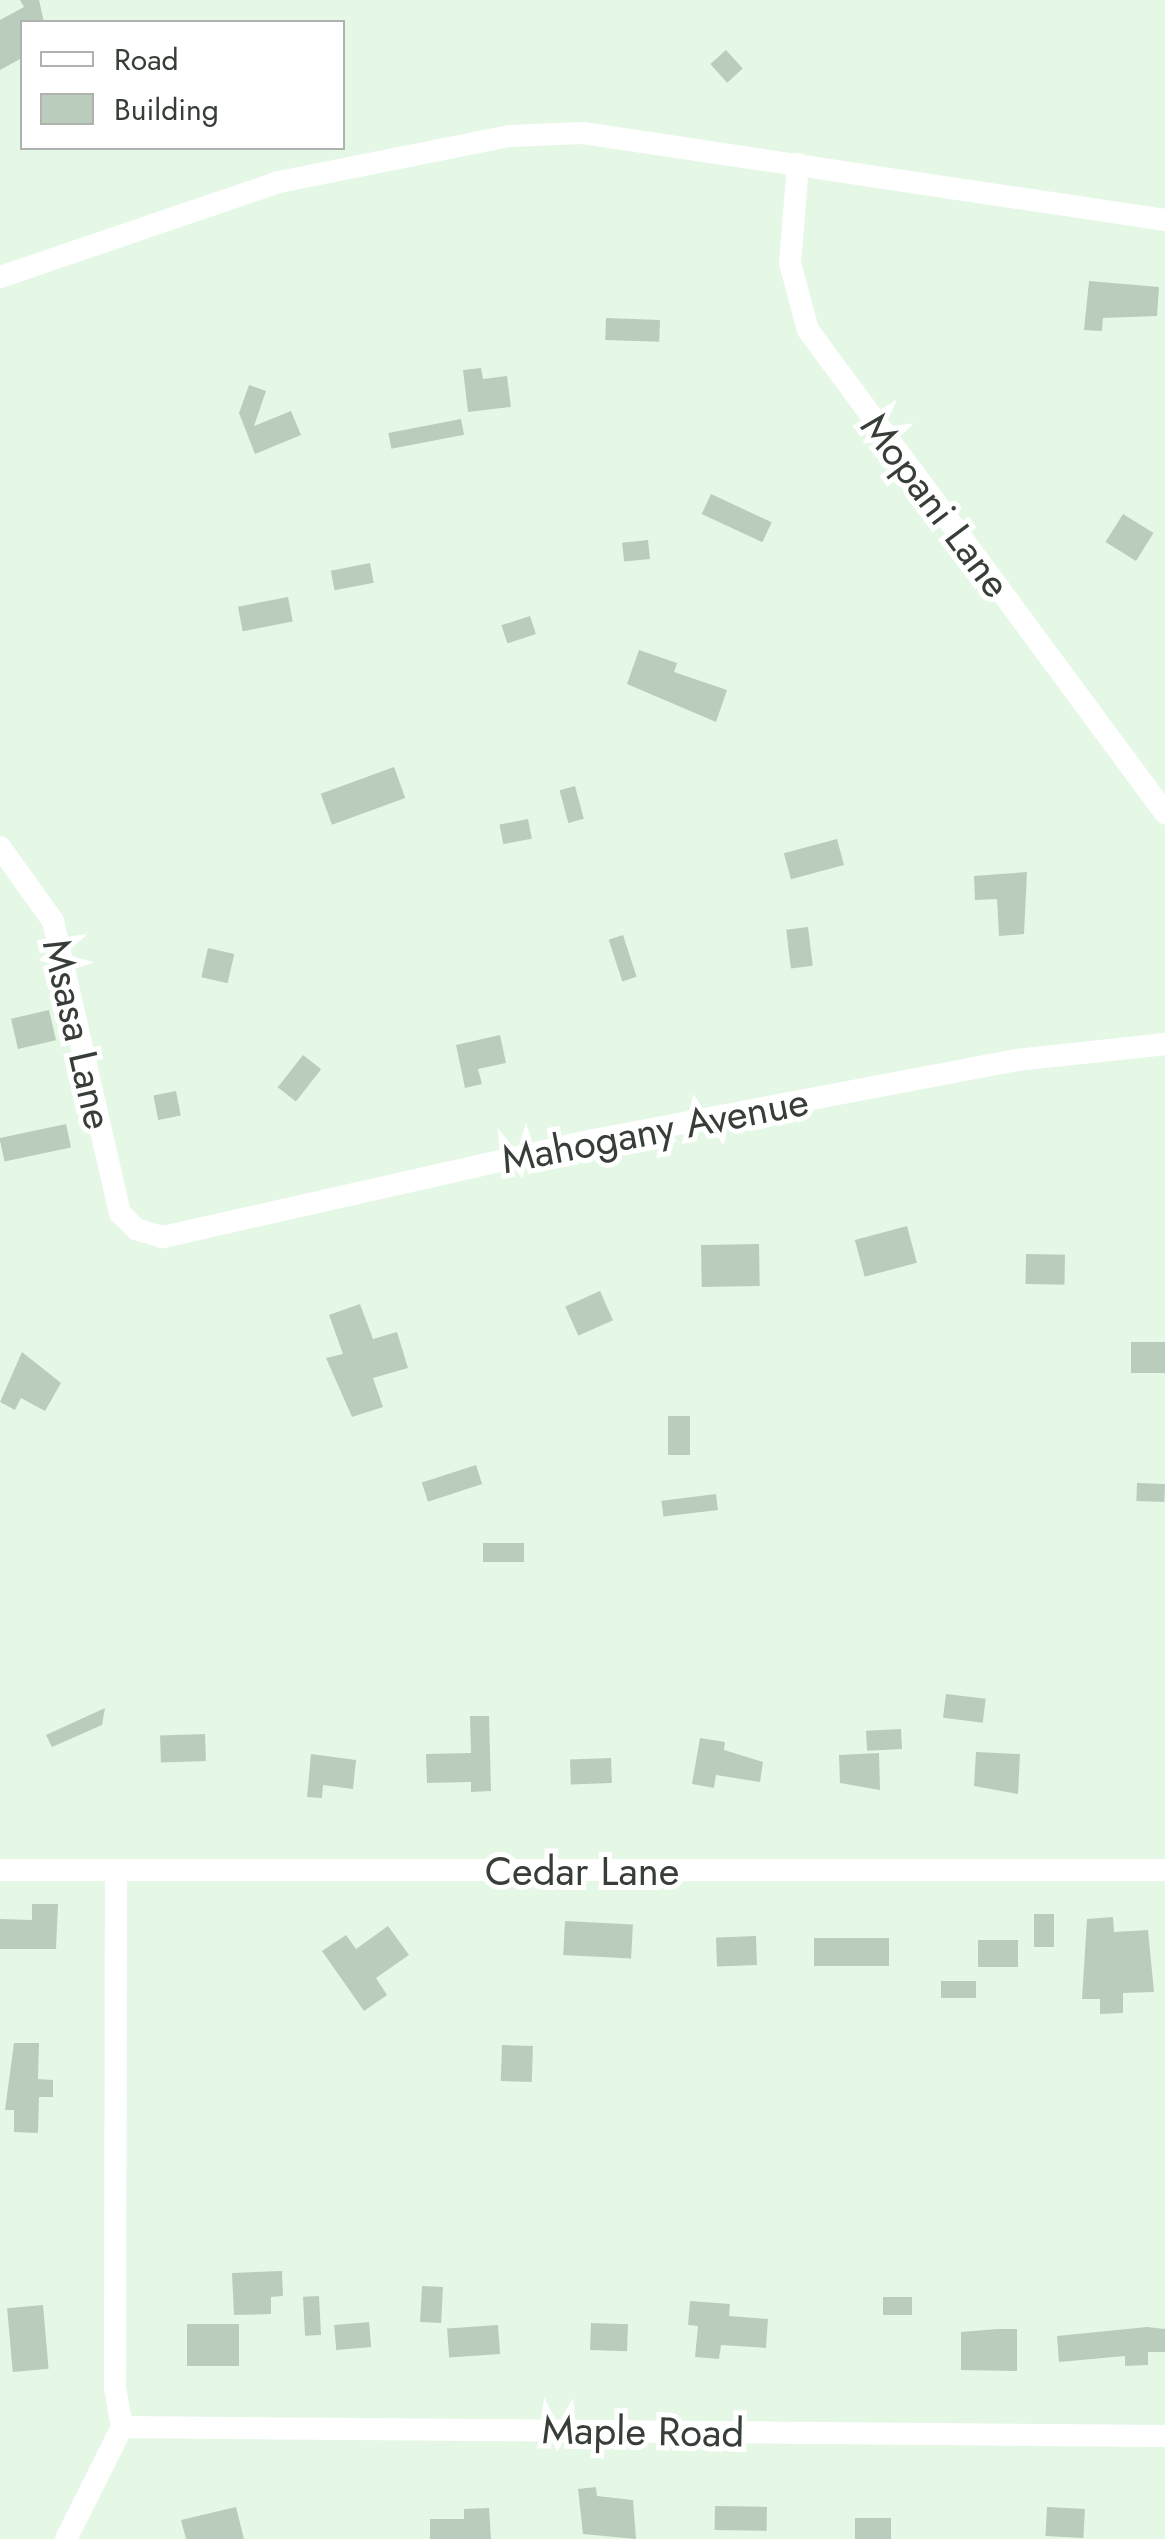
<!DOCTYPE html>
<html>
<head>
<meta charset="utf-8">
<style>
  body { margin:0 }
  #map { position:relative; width:1165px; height:2539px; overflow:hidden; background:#e5f8e6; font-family:Jost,sans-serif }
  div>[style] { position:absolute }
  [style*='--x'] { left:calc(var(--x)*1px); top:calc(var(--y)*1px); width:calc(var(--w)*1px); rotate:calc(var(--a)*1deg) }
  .building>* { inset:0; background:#bacdbc; transform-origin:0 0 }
  .street>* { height:22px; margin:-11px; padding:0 11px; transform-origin:11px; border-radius:11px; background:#fff }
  span { translate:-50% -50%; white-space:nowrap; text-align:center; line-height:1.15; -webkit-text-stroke:10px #fff; paint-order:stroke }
  .street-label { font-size:40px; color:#363e37 }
  .legend { position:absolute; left:20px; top:20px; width:325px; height:130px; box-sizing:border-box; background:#fff; border:2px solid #afb2af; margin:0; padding:12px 18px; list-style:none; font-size:30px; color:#363e37 }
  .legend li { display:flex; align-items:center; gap:20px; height:50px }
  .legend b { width:50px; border:2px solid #afb2af }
</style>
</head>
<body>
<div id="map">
  <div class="building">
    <i style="clip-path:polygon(20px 0,39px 0,44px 22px,22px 22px,22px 58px,0 70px,0 20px,24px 7px)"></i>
    <i style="left:726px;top:50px;width:25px;height:21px;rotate:48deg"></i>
    <i style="clip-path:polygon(1089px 281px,1159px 287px,1157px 316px,1103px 318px,1102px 331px,1084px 330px)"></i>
    <i style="left:606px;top:318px;width:54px;height:22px;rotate:2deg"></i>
    <i style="clip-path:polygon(481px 368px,483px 379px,507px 376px,511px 407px,468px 412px,463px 370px)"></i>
    <i style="clip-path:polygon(249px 385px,266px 391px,254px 426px,291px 411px,301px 435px,255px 454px,239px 413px)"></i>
    <i style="left:461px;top:419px;width:16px;height:74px;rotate:79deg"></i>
    <i style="left:711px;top:494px;width:67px;height:22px;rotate:25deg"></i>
    <i style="left:1123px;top:514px;width:36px;height:33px;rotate:32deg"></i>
    <i style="left:648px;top:540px;width:19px;height:26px;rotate:84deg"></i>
    <i style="left:370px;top:563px;width:20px;height:40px;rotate:79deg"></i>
    <i style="left:288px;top:597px;width:25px;height:51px;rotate:79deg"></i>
    <i style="left:530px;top:616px;width:19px;height:30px;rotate:72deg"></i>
    <i style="clip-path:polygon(639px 650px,677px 663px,674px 672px,727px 690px,716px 722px,627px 684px)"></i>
    <i style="left:394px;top:767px;width:33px;height:78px;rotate:70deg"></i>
    <i style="left:575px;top:786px;width:34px;height:16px;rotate:75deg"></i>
    <i style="left:528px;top:819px;width:20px;height:29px;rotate:79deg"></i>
    <i style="left:837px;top:839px;width:27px;height:55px;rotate:75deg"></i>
    <i style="clip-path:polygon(1027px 872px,1024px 934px,999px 936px,997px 899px,975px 900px,974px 876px)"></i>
    <i style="left:808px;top:927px;width:39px;height:22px;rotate:83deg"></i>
    <i style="left:623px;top:935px;width:44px;height:15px;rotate:72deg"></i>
    <i style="left:208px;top:948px;width:27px;height:30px;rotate:13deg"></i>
    <i style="left:49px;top:1010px;width:31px;height:39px;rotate:77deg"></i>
    <i style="clip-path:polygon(500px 1035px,506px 1063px,478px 1069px,482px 1084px,465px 1088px,456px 1045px)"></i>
    <i style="left:303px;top:1055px;width:23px;height:41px;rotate:38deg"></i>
    <i style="left:176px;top:1091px;width:25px;height:23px;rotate:79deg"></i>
    <i style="left:66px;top:1124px;width:24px;height:68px;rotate:78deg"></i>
    <i style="left:907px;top:1226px;width:38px;height:54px;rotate:75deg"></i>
    <i style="left:759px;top:1244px;width:42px;height:58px;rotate:89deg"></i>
    <i style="left:1026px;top:1254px;width:39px;height:30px;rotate:1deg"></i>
    <i style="left:600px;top:1291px;width:32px;height:38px;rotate:66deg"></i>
    <i style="clip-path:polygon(360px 1304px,373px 1339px,397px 1332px,408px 1368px,373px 1378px,383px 1407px,352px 1417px,326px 1358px,343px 1354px,329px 1315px)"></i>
    <i style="left:1165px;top:1342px;width:31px;height:34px;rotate:90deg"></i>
    <i style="clip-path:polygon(22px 1352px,61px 1383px,45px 1411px,21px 1398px,15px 1410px,0 1402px)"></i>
    <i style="left:668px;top:1416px;width:22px;height:39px"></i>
    <i style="left:476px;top:1465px;width:20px;height:57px;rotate:72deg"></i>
    <i style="left:1137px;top:1483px;width:28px;height:18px;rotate:2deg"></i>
    <i style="left:716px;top:1494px;width:16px;height:55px;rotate:83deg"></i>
    <i style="left:483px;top:1543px;width:41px;height:19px"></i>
    <i style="left:946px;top:1694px;width:40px;height:24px;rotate:7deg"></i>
    <i style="clip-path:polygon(105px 1708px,102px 1725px,52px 1747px,46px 1735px)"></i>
    <i style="clip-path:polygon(470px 1716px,489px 1716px,491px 1791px,471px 1792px,471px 1782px,427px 1783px,426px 1754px,471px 1753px)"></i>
    <i style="left:901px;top:1729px;width:20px;height:35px;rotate:87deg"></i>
    <i style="left:205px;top:1734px;width:27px;height:45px;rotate:88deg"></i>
    <i style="clip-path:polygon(700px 1738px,725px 1742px,724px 1750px,763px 1762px,760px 1782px,716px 1775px,714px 1788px,692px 1784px)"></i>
    <i style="clip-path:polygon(976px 1752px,1020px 1754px,1018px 1794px,974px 1786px)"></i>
    <i style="clip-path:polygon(879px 1753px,880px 1790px,840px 1783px,839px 1755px)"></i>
    <i style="clip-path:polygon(311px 1754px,356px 1760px,353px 1789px,323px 1785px,322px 1798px,307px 1797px)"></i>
    <i style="left:611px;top:1758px;width:25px;height:41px;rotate:88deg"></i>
    <i style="clip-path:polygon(32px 1904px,58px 1904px,56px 1949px,0 1949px,0 1919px,32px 1920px)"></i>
    <i style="left:1034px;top:1914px;width:20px;height:33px"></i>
    <i style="clip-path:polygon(1113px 1917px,1114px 1932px,1148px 1930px,1154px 1992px,1123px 1993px,1123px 2013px,1100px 2014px,1100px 1999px,1082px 1999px,1087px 1919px)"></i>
    <i style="left:565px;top:1921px;width:68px;height:34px;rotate:3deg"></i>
    <i style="clip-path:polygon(388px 1926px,409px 1955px,376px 1978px,387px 1995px,364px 2011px,322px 1951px,346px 1935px,356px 1949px)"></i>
    <i style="left:756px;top:1936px;width:29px;height:40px;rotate:88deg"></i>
    <i style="left:889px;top:1938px;width:28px;height:75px;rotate:90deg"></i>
    <i style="left:978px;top:1940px;width:40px;height:27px"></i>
    <i style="left:976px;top:1981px;width:17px;height:35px;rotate:90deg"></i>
    <i style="clip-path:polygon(14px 2043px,39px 2043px,38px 2079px,53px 2080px,53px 2097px,39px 2097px,38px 2133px,14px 2132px,14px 2110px,5px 2110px)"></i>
    <i style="left:502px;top:2045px;width:31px;height:36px;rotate:2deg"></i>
    <i style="clip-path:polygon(282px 2271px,283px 2296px,271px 2297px,271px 2314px,234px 2315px,232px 2273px)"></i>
    <i style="left:422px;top:2286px;width:21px;height:36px;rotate:3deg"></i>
    <i style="left:319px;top:2296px;width:39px;height:16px;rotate:87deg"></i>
    <i style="left:883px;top:2297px;width:29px;height:18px"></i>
    <i style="clip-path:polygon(690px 2301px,730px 2304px,729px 2316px,768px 2319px,766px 2348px,721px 2345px,719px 2359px,695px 2357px,698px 2326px,688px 2325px)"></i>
    <i style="left:43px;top:2305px;width:64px;height:36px;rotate:85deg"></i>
    <i style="left:369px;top:2322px;width:25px;height:35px;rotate:85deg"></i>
    <i style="left:591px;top:2323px;width:37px;height:27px;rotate:2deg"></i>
    <i style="left:187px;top:2324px;width:52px;height:42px"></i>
    <i style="left:498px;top:2325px;width:29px;height:51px;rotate:86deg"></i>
    <i style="clip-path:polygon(1147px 2327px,1165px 2329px,1165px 2352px,1148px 2352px,1148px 2365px,1125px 2366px,1125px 2356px,1059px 2362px,1057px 2336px)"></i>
    <i style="clip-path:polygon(997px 2329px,1017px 2329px,1017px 2371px,961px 2370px,961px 2332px)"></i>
    <i style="clip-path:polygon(596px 2487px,597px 2496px,633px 2500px,636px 2539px,583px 2534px,578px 2489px)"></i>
    <i style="left:715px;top:2506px;width:52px;height:24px;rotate:1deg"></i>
    <i style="clip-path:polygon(236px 2507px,244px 2539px,186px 2539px,181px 2520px)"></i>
    <i style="left:1047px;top:2507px;width:38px;height:29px;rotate:3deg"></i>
    <i style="clip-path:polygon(489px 2508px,491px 2539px,430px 2539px,430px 2519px,464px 2519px,464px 2509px)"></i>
    <i style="left:855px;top:2518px;width:36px;height:21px"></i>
  </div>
  <div class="street">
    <i style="--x:798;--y:164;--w:99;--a:94.6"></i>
    <i style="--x:790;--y:263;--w:69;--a:75"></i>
    <i style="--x:808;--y:330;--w:601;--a:53.53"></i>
    <i style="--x:0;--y:277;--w:295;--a:-18.8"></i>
    <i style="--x:279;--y:182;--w:235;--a:-11.3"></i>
    <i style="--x:509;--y:136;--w:74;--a:-2.3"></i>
    <i style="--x:583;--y:133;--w:588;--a:8.5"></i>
    <i style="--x:0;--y:847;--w:91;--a:54.4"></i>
    <i style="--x:53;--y:921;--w:300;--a:77.1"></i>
    <i style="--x:120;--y:1213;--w:23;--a:45"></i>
    <i style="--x:136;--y:1229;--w:28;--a:17"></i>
    <i style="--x:163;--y:1237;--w:442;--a:-12.7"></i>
    <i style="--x:594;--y:1140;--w:430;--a:-10.7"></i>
    <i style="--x:1016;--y:1060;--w:150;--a:-6.1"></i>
    <i style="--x:0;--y:1870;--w:1165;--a:0"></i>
    <i style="--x:122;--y:2427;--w:1043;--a:0.49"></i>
    <i style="--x:66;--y:2539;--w:125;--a:-63.4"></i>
    <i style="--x:122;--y:2427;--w:39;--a:-100"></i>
    <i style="--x:115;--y:2389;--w:518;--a:-89.89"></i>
  </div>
  <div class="street-label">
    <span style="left:936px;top:505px;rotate:53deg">Mopani Lane</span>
    <span style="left:78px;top:1034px;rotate:77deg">Msasa Lane</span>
    <span style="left:655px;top:1130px;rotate:-11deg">Mahogany Avenue</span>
    <span style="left:582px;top:1871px">Cedar Lane</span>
    <span style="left:643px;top:2431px;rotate:1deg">Maple Road</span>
  </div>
  <ul class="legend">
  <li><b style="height:12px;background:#fff"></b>Road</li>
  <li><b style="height:28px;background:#bacdbc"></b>Building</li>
  </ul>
</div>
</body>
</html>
